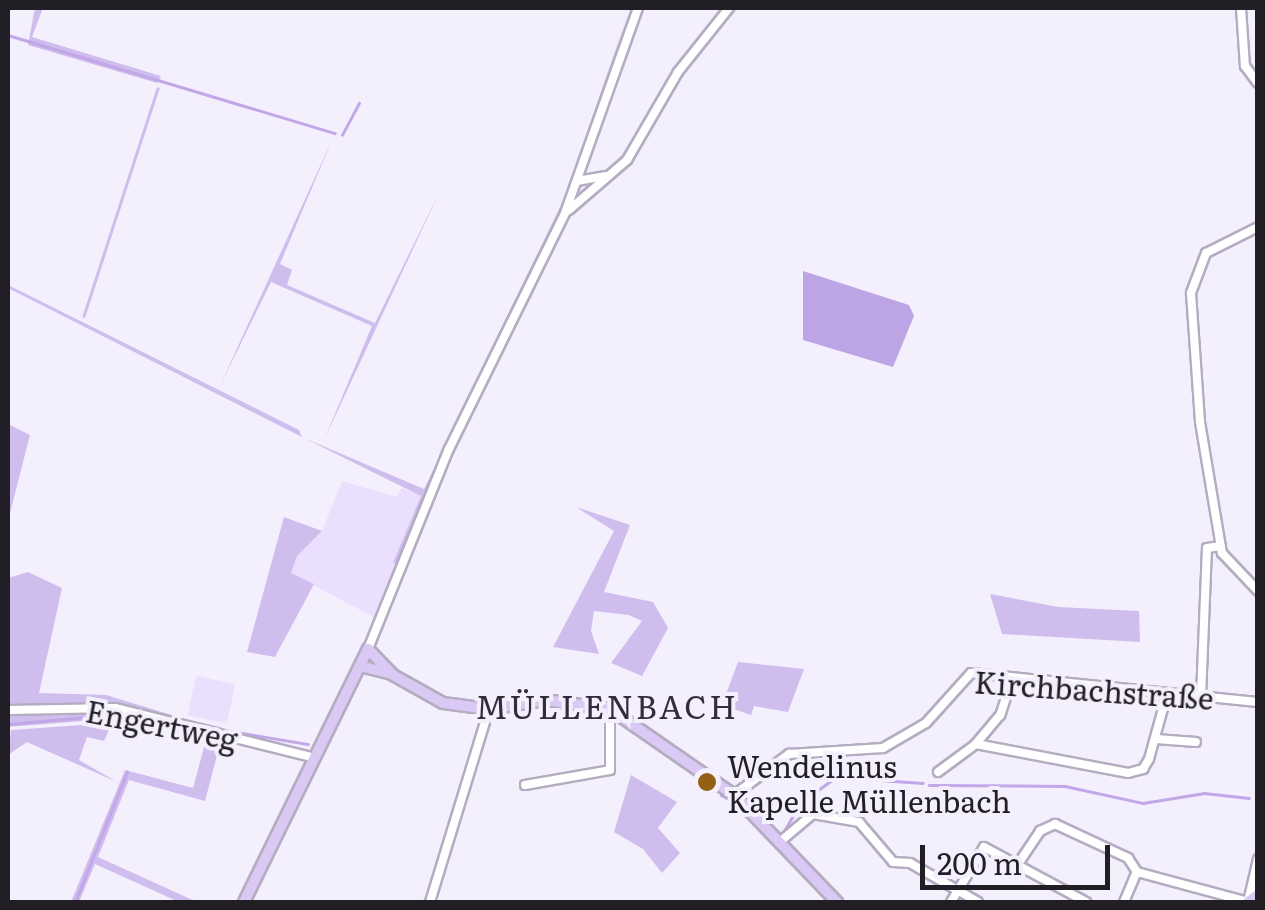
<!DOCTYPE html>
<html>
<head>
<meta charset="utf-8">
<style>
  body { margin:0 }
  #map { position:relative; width:1265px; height:910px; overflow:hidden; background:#f4effc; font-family:Literata,serif }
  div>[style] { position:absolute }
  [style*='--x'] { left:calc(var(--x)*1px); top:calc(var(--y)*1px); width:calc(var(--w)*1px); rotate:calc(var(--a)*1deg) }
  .built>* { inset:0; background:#eae0fd; transform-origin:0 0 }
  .green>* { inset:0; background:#cfbded; transform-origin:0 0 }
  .forest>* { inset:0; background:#bda4e4 }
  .stream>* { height:2.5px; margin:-1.25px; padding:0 1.25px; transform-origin:1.25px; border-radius:1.25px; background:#c1a7e8 }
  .roads { filter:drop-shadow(2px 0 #b4acc1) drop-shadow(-2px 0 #b4acc1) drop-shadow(0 2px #b4acc1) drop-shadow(0 -2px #b4acc1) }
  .minor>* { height:8px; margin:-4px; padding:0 4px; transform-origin:4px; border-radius:4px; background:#fff }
  .major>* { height:10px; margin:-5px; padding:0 5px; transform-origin:5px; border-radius:5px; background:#dac9f4 }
  .dots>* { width:28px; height:28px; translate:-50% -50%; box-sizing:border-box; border:5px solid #f4effc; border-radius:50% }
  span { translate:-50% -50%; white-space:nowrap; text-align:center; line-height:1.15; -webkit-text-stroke:8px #f4effc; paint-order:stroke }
  .street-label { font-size:30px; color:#211e26 }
  .poi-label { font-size:30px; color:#211e26 }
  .left { translate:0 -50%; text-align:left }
  .neighbourhood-label { font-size:32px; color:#322c3c; letter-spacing:2.5px }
  .frame { position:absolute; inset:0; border:10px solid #211e26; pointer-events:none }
  .scale { position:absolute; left:920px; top:845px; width:190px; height:45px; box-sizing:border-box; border:5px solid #211e26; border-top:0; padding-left:12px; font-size:30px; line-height:35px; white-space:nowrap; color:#211e26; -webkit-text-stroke:8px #f4effc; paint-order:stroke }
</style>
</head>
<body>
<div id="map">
  <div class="built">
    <i style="clip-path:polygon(342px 481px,396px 497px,402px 488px,421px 496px,376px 618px,290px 573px,297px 556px,322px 531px)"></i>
    <i style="left:196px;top:676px;width:40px;height:40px;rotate:12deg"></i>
  </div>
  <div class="green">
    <i style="clip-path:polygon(35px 8px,43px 8px,32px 37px,161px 76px,157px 83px,28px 45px)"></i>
    <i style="clip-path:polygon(630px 8px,565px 204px,481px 370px,564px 199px)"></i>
    <i style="left:157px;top:87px;width:3px;height:242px;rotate:18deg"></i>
    <i style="clip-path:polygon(332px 140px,280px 264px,292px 270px,287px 285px,375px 323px,440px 191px,324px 440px,372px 326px,271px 282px,219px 388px)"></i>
    <i style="clip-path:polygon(8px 285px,299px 430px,302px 437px,8px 288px)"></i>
    <i style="clip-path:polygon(476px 381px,398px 564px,393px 563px,421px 496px,304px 438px,424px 489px)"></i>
    <i style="clip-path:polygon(8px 424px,30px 435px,8px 521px,8px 423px)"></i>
    <i style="clip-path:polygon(576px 507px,630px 525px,604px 592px,653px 602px,668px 628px,642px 676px,611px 663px,642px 621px,629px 615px,594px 611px,591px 631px,599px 654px,553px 647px,614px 531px)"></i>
    <i style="clip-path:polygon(284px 517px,322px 531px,297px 556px,291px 573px,314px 584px,275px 657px,247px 652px)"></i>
    <i style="clip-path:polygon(28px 572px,62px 588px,39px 693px,106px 695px,221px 730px,106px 705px,8px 708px,8px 578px)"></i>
    <i style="clip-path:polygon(990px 594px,1058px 607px,1139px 611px,1140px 642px,1002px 634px)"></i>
    <i style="clip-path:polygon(738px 662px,804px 669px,788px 712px,754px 706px,751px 715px,722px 705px)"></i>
    <i style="clip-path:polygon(121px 711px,120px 718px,8px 727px,8px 712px)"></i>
    <i style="clip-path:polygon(112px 723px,104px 741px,87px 737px,79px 760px,117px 782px,27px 742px,8px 755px,11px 730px)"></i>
    <i style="clip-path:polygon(206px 740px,220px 744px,205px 801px,129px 780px,98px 857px,197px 902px,179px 902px,95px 864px,79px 902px,71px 902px,125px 770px,193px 788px)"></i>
    <i style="clip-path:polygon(631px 775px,677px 802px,658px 828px,680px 853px,662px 873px,643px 849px,614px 832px)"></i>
  </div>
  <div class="forest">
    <i style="clip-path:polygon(803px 271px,909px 305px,914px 316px,893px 367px,803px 340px)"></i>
  </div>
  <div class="stream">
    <i style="--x:8;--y:35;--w:341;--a:16.7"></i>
    <i style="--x:342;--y:135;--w:36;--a:-62"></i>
    <i style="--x:135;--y:708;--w:86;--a:13.4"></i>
    <i style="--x:8;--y:724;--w:111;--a:-5.1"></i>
    <i style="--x:230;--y:731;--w:79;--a:9.5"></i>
    <i style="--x:692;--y:771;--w:20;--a:57"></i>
    <i style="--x:703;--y:788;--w:12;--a:14"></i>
    <i style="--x:929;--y:785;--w:136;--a:0.4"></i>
    <i style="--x:1065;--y:786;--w:80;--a:12.3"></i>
    <i style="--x:1143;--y:803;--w:62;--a:-9.3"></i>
    <i style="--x:1204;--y:793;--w:45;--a:6.3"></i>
    <i style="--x:721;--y:795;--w:11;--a:27"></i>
    <i style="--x:783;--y:833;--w:34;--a:-60"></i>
    <i style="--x:800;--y:803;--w:44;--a:-35.8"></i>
    <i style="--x:836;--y:777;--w:87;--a:3.9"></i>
    <i style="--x:75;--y:902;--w:140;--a:-68.2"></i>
  </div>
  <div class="roads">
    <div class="minor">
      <i style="--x:1241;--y:8;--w:58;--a:86.1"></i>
      <i style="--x:1245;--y:66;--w:21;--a:53"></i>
      <i style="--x:577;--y:181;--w:28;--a:-10"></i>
      <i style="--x:569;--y:210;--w:77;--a:-40.8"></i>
      <i style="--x:627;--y:160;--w:102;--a:-59.9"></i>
      <i style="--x:678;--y:72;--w:82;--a:-51.4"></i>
      <i style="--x:1258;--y:227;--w:58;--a:153.4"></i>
      <i style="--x:1206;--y:253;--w:43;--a:110.6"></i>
      <i style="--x:1191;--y:293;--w:129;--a:86"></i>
      <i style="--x:1200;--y:422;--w:133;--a:80.5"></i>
      <i style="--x:1222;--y:553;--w:52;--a:46.5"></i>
      <i style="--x:368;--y:649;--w:216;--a:-68"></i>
      <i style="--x:449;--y:449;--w:263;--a:-63.8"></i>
      <i style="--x:565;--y:213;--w:218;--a:-70.4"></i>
      <i style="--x:1012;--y:679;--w:38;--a:108"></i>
      <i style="--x:1000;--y:715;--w:38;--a:130"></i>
      <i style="--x:976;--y:744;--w:155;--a:10.8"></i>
      <i style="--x:1128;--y:773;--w:16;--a:-15"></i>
      <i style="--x:1143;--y:769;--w:12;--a:-59"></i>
      <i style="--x:1149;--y:759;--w:67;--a:-74.5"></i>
      <i style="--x:1201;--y:697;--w:149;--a:-87.7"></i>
      <i style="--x:1207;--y:548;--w:14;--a:-8"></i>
      <i style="--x:8;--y:710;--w:107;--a:-1.1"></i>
      <i style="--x:115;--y:708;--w:206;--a:14"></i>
      <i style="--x:1156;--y:739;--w:40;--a:4.3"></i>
      <i style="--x:938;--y:772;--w:47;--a:-36.4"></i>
      <i style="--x:525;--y:785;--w:86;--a:-10"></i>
      <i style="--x:610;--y:770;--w:61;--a:-90"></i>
      <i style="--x:734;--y:795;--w:69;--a:-36.7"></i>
      <i style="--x:789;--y:754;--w:94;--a:-3.7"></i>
      <i style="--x:883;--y:748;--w:50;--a:-30.2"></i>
      <i style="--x:926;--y:723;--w:67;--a:-48"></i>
      <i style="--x:971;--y:673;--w:288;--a:5.8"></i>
      <i style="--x:782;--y:840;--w:40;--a:-40"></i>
      <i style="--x:813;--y:814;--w:47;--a:9.9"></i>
      <i style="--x:859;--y:822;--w:52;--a:49.6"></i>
      <i style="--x:893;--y:862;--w:17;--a:3"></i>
      <i style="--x:910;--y:863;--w:78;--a:29.8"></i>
      <i style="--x:1018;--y:864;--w:40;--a:-56"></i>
      <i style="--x:1040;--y:831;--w:17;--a:-25"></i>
      <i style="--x:1055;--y:824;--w:81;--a:25"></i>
      <i style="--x:1128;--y:858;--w:17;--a:57"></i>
      <i style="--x:1137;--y:872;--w:115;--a:15.1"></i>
      <i style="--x:430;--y:902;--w:202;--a:-73"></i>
      <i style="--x:951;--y:902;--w:64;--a:-59"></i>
      <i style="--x:984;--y:847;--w:116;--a:28.3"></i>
      <i style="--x:1124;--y:902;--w:33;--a:-67"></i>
      <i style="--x:1248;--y:902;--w:44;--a:-76.9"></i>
    </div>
    <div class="major">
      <i style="--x:360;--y:666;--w:33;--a:14"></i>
      <i style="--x:244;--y:902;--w:282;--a:-63.9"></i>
      <i style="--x:368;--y:649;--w:36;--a:46"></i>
      <i style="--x:393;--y:675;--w:57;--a:29.2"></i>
      <i style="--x:443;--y:703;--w:46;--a:7.4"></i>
      <i style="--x:489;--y:709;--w:57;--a:-9.1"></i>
      <i style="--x:545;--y:700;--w:66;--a:7.9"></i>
      <i style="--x:610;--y:709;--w:151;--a:34.7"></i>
      <i style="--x:734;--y:795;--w:149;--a:46.1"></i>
      <i style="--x:1248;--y:902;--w:12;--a:-35"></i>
    </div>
  </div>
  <div class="dots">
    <i style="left:707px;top:782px;background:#946015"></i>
  </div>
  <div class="street-label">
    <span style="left:1094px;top:689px;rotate:4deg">Kirchbachstraße</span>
    <span style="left:162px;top:724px;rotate:11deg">Engertweg</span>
  </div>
  <div class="poi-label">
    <span class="left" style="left:727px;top:782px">Wendelinus<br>Kapelle Müllenbach</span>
  </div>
  <div class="neighbourhood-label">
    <span style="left:607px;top:705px">MÜLLENBACH</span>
  </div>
  <div class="frame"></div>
  <div class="scale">200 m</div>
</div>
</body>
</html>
